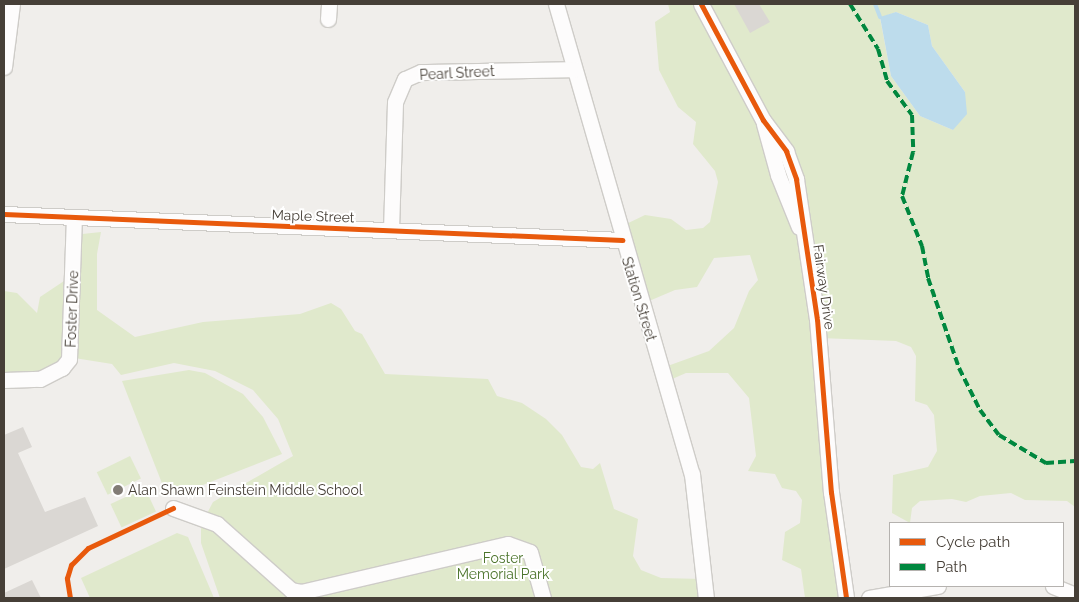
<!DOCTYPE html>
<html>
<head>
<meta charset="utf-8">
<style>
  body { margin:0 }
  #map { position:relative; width:1079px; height:602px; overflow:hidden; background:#f0eeeb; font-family:Raleway,sans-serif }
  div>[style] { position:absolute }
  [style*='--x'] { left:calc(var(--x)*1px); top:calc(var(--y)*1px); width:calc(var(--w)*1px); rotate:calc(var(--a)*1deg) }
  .green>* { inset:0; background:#e0e9cc; transform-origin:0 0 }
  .water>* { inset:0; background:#bddcec }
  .stream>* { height:4px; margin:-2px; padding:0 2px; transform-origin:2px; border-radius:2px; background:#bddcec }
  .building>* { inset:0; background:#dad7d3 }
  .path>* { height:2.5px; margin-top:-1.25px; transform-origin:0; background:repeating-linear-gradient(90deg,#d1cecb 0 2.5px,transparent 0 5px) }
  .roads { filter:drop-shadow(1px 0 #ceccc8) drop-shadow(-1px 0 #ceccc8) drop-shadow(0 1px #ceccc8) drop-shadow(0 -1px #ceccc8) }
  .minor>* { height:15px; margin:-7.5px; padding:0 7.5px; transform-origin:7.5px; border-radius:7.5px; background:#fdfcfc }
  .quiet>* { height:4px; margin-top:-2px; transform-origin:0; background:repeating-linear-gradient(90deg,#00873e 0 8px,transparent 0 12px) }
  .cycleway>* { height:5px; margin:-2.5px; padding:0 2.5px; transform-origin:2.5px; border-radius:2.5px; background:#e8590c }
  .dots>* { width:14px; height:14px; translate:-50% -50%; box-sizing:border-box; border:2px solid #fff; border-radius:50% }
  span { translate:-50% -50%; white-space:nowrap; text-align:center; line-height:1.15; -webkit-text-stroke:4px #fff; paint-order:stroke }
  .street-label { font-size:14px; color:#463f37 }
  .poi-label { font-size:14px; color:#463f37 }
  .left { translate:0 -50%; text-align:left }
  .park-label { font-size:14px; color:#4d752d }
  .frame { position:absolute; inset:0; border:5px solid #463f37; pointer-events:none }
  .legend { position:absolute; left:889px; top:522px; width:175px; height:65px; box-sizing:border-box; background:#fff; border:1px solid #b5b2af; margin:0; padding:6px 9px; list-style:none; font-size:15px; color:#463f37 }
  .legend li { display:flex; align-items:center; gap:10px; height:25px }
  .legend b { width:25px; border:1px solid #b5b2af }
</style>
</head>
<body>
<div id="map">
  <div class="green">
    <i style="clip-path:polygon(evenodd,668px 4px,1075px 4px,1075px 507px,1067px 501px,1025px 500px,1011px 493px,980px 496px,966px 502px,952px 499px,920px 501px,912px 508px,910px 523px,892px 513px,893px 475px,928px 467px,937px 451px,934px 415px,927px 405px,915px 401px,916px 356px,911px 347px,896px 341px,820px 338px,845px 598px,805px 598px,801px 569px,782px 560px,785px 532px,800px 523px,802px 500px,796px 491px,782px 488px,775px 474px,748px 471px,756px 456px,749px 398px,728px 373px,686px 373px,663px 383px,662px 368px,709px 351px,734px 328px,749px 291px,758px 280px,750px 255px,714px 258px,697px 287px,675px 290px,642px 304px,620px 227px,645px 215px,671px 219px,686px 230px,703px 228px,710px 222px,718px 182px,715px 171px,693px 144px,696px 122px,678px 107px,659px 70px,655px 22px,670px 12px,668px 4px,896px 12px,928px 25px,932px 46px,965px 92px,953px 130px,920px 116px,891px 76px,880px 18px,896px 12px)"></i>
    <i style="clip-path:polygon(101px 232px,97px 254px,97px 310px,135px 337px,203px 322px,300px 314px,331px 303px,341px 309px,355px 331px,362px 334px,385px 374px,488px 379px,497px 396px,522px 403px,546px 419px,562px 435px,581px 467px,593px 469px,600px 463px,614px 509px,638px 519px,633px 556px,641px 570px,661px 578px,703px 579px,706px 598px,220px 598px,201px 543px,201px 525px,213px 502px,293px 456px,278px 419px,253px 390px,215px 371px,174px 363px,121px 375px,112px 364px,68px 357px,53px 372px,4px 379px,4px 291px,17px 293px,37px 313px,40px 297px,67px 279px,73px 235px)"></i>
    <i style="clip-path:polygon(189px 370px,205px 373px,243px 394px,263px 417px,282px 454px,177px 495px,165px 491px,122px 381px)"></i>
    <i style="left:130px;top:456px;width:25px;height:37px;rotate:64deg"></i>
    <i style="left:145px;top:488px;width:26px;height:38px;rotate:65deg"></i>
    <i style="clip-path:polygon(177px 533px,188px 537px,214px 598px,90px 598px,81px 578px)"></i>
  </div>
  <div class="water">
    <i style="clip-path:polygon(896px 12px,928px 25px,932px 46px,965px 92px,967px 114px,953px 130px,920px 116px,891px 76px,880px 17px)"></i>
  </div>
  <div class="stream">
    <i style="--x:875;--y:4;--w:14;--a:69"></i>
  </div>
  <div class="building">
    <i style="clip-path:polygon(734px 4px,759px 4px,770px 22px,750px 33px)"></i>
    <i style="clip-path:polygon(23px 427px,32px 447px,18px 453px,45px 512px,85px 497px,98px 526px,4px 569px,4px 435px)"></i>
    <i style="clip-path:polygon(32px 580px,41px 598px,4px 598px,4px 593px)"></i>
  </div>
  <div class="path">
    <i style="--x:70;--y:598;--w:20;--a:-99"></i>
    <i style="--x:67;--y:578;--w:14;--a:-73"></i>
    <i style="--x:71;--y:565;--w:24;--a:-45"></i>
    <i style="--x:88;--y:548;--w:81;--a:-25"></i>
  </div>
  <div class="roads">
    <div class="minor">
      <i style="--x:556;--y:4;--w:489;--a:73.9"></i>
      <i style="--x:692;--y:474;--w:125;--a:83.6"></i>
      <i style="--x:701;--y:4;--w:132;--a:61.9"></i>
      <i style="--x:763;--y:120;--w:39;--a:53"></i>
      <i style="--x:786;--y:151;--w:30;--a:70"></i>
      <i style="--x:796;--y:179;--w:142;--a:81.5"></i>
      <i style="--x:817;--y:319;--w:174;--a:85.4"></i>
      <i style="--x:831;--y:492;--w:107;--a:81.9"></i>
      <i style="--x:328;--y:19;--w:15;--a:-86"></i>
      <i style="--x:4;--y:67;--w:64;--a:-82.8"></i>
      <i style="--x:764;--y:124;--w:53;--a:74.6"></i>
      <i style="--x:778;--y:175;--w:56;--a:68"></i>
      <i style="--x:4;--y:214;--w:619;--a:2.41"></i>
      <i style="--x:391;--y:230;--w:128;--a:-88.2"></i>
      <i style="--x:395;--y:102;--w:25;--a:-67"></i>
      <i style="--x:405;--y:79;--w:17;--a:-24"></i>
      <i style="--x:421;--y:72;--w:153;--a:-1.1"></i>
      <i style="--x:4;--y:380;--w:36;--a:-2"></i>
      <i style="--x:40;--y:379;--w:25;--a:-27"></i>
      <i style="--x:62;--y:368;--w:11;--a:-52"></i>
      <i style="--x:69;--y:359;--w:142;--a:-88"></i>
      <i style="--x:173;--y:508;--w:47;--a:20"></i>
      <i style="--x:217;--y:524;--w:99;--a:41.7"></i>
      <i style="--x:291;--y:590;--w:10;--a:11"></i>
      <i style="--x:301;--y:592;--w:212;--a:-13.1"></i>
      <i style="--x:508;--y:544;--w:23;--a:20"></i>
      <i style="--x:530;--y:552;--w:48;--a:74.2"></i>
      <i style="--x:1053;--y:586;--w:24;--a:22"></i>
      <i style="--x:869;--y:598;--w:70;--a:-9.9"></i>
    </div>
  </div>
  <div class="quiet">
    <i style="--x:850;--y:4;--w:53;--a:58.1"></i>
    <i style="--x:878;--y:49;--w:33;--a:74"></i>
    <i style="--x:887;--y:81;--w:42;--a:53.7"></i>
    <i style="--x:912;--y:115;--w:37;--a:88"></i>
    <i style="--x:913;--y:152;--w:45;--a:104"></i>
    <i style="--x:902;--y:196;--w:54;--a:68.2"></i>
    <i style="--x:922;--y:246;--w:33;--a:79"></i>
    <i style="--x:928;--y:278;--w:95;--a:71"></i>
    <i style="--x:959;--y:368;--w:47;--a:63.4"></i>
    <i style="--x:980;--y:410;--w:31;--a:53"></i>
    <i style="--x:999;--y:435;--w:55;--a:30.8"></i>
    <i style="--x:1046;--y:463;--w:29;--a:-4"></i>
  </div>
  <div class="cycleway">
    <i style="--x:701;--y:4;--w:132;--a:61.9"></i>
    <i style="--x:763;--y:120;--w:39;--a:53"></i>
    <i style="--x:786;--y:151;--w:30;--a:70"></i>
    <i style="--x:796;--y:179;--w:142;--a:81.5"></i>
    <i style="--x:817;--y:319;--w:174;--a:85.4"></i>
    <i style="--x:831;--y:492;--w:107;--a:81.9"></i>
    <i style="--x:4;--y:214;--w:619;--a:2.41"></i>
    <i style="--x:70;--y:598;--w:20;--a:-99"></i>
    <i style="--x:67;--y:578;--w:14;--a:-73"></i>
    <i style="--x:71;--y:565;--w:24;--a:-45"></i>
    <i style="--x:88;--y:548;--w:94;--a:-25.2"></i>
  </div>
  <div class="dots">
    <i style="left:118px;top:490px;background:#827c76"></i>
  </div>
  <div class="street-label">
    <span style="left:457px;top:73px;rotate:-3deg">Pearl Street</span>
    <span style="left:313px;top:216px;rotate:2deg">Maple Street</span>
    <span style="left:824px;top:287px;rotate:82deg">Fairway Drive</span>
    <span style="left:639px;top:299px;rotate:73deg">Station Street</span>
    <span style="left:72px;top:309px;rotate:-88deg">Foster Drive</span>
  </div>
  <div class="poi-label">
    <span class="left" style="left:128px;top:490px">Alan Shawn Feinstein Middle School</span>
  </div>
  <div class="park-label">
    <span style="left:503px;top:566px">Foster<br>Memorial Park</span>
  </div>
  <div class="frame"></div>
  <ul class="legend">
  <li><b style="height:6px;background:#e8590c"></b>Cycle path</li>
  <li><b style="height:6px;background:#00873e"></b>Path</li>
  </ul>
</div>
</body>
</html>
